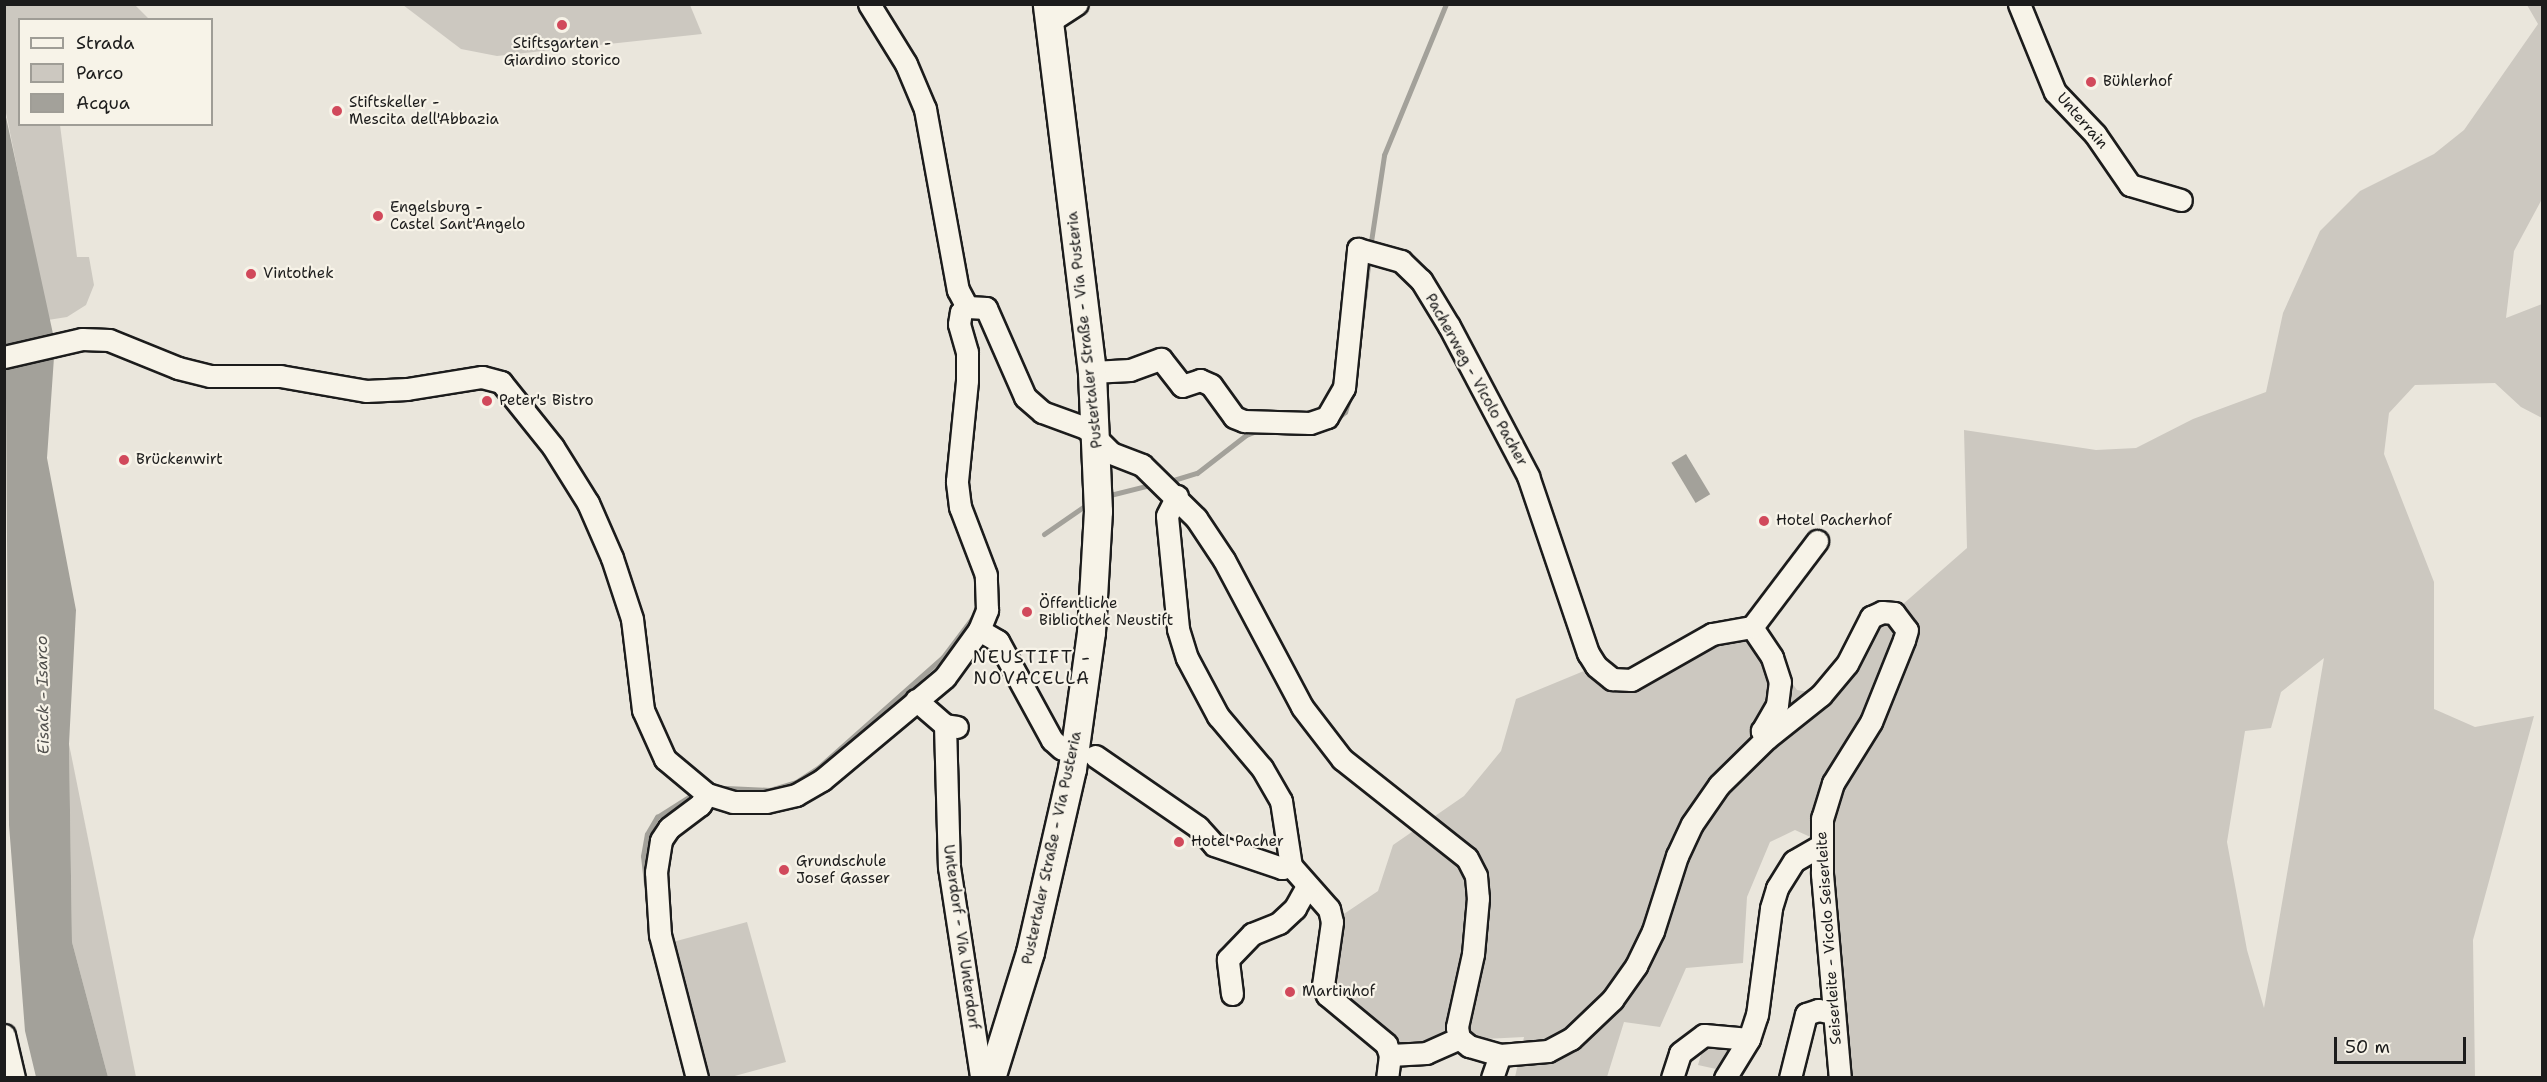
<!DOCTYPE html>
<html>
<head>
<meta charset="utf-8">
<style>
  body { margin:0 }
  #map { position:relative; width:2547px; height:1082px; overflow:hidden; background:#eae6dc; font-family:"Shantell Sans",sans-serif }
  div>[style] { position:absolute }
  [style*='--x'] { left:calc(var(--x)*1px); top:calc(var(--y)*1px); width:calc(var(--w)*1px); rotate:calc(var(--a)*1deg) }
  .green>* { inset:0; background:#ccc8c0 }
  .water>* { inset:0; background:#a3a19a; transform-origin:0 0 }
  .stream>* { height:5px; margin:-2.5px; padding:0 2.5px; transform-origin:2.5px; border-radius:2.5px; background:#a3a19a }
  .roads { filter:drop-shadow(2px 0 #1c1c1c) drop-shadow(-2px 0 #1c1c1c) drop-shadow(0 2px #1c1c1c) drop-shadow(0 -2px #1c1c1c) }
  .minor>* { height:21px; margin:-10.5px; padding:0 10.5px; transform-origin:10.5px; border-radius:10.5px; background:#f7f3e8 }
  .major>* { height:27px; margin:-13.5px; padding:0 13.5px; transform-origin:13.5px; border-radius:13.5px; background:#f7f3e8 }
  .dots>* { width:16px; height:16px; translate:-50% -50%; box-sizing:border-box; border:3px solid #f7f3e8; border-radius:50% }
  span { translate:-50% -50%; white-space:nowrap; text-align:center; line-height:1.15; -webkit-text-stroke:4.5px #f7f3e8; paint-order:stroke }
  .poi-label { font-size:15px; color:#1c1c1c }
  .left { translate:0 -50%; text-align:left }
  .street-label { font-size:15px; color:#1c1c1c }
  .water-label { font-size:16px; color:#52514e; font-style:italic }
  .quarter-label { font-size:18px; color:#1c1c1c; letter-spacing:1.5px }
  .frame { position:absolute; inset:0; border:6px solid #1c1c1c; pointer-events:none }
  .legend { position:absolute; left:18px; top:18px; width:195px; height:108px; box-sizing:border-box; background:#f7f3e8; border:2px solid #9f9d96; margin:0; padding:8px 10px; list-style:none; font-size:18px; color:#1c1c1c }
  .legend li { display:flex; align-items:center; gap:12px; height:30px }
  .legend b { width:30px; border:2px solid #9f9d96 }
  .scale { position:absolute; left:2334px; top:1037px; width:132px; height:27px; box-sizing:border-box; border:3px solid #1c1c1c; border-top:0; padding-left:8px; font-size:18px; line-height:21px; white-space:nowrap; color:#1c1c1c; -webkit-text-stroke:4px #f7f3e8; paint-order:stroke }
</style>
</head>
<body>
<div id="map">
  <div class="green">
    <i style="clip-path:polygon(4px 5px,135px 5px,149px 19px,20px 20px,20px 124px,60px 125px,77px 257px,89px 257px,94px 285px,86px 305px,67px 317px,48px 320px,5px 108px)"></i>
    <i style="clip-path:polygon(403px 5px,690px 5px,702px 34px,497px 56px,461px 49px)"></i>
    <i style="clip-path:polygon(evenodd,2527px 5px,2542px 5px,2542px 199px,2514px 251px,2506px 318px,2542px 304px,2542px 418px,2521px 407px,2495px 383px,2415px 385px,2389px 413px,2384px 454px,2434px 582px,2434px 709px,2475px 727px,2534px 716px,2473px 940px,2475px 1077px,1840px 1077px,1828px 845px,1795px 830px,1770px 842px,1747px 897px,1743px 963px,1686px 968px,1660px 1027px,1624px 1022px,1607px 1077px,1515px 1077px,1524px 1037px,1386px 1044px,1327px 995px,1332px 922px,1378px 891px,1393px 845px,1464px 796px,1501px 751px,1516px 699px,1596px 666px,1612px 679px,1752px 627px,1797px 690px,1821px 694px,1865px 626px,1894px 612px,1967px 548px,1964px 430px,2096px 450px,2136px 448px,2193px 419px,2266px 392px,2283px 313px,2320px 231px,2360px 191px,2434px 154px,2464px 130px,2538px 24px,2527px 5px,2324px 658px,2264px 1008px,2247px 950px,2227px 842px,2245px 731px,2271px 728px,2281px 692px,2324px 658px)"></i>
    <i style="clip-path:polygon(69px 744px,136px 1077px,108px 1077px,72px 942px)"></i>
    <i style="clip-path:polygon(747px 922px,786px 1062px,731px 1077px,705px 1077px,669px 943px)"></i>
    <i style="clip-path:polygon(1706px 1041px,1732px 1042px,1716px 1069px,1698px 1065px,1702px 1051px,1695px 1049px)"></i>
  </div>
  <div class="water">
    <i style="clip-path:polygon(4px 108px,55px 343px,47px 458px,76px 610px,69px 744px,72px 942px,108px 1077px,36px 1077px,25px 1031px,9px 825px)"></i>
    <i style="left:1686px;top:454px;width:47px;height:17px;rotate:59deg"></i>
  </div>
  <div class="stream">
    <i style="--x:1370;--y:248;--w:94;--a:-81.4"></i>
    <i style="--x:1384;--y:155;--w:163;--a:-67.7"></i>
    <i style="--x:1354;--y:381;--w:125;--a:-83.1"></i>
    <i style="--x:1335;--y:420;--w:13;--a:-39"></i>
    <i style="--x:1345;--y:412;--w:17;--a:-73"></i>
    <i style="--x:1167;--y:482;--w:31;--a:-17"></i>
    <i style="--x:1197;--y:473;--w:62;--a:-37.8"></i>
    <i style="--x:1246;--y:435;--w:14;--a:-21"></i>
    <i style="--x:1106;--y:496;--w:49;--a:-14"></i>
    <i style="--x:1044;--y:534;--w:55;--a:-34.6"></i>
    <i style="--x:726;--y:788;--w:44;--a:2.6"></i>
    <i style="--x:770;--y:790;--w:27;--a:-17"></i>
    <i style="--x:796;--y:782;--w:27;--a:-33"></i>
    <i style="--x:819;--y:767;--w:166;--a:-41.6"></i>
    <i style="--x:943;--y:657;--w:50;--a:-53.1"></i>
    <i style="--x:649;--y:911;--w:55;--a:-96.2"></i>
    <i style="--x:643;--y:856;--w:22;--a:-80"></i>
    <i style="--x:647;--y:834;--w:20;--a:-60"></i>
    <i style="--x:657;--y:817;--w:41;--a:-32.2"></i>
  </div>
  <div class="roads">
    <div class="minor">
      <i style="--x:869;--y:4;--w:70;--a:58.3"></i>
      <i style="--x:906;--y:64;--w:49;--a:67.1"></i>
      <i style="--x:925;--y:109;--w:184;--a:79.7"></i>
      <i style="--x:958;--y:290;--w:19;--a:62"></i>
      <i style="--x:2019;--y:4;--w:95;--a:67.8"></i>
      <i style="--x:2055;--y:92;--w:58;--a:46.4"></i>
      <i style="--x:2095;--y:134;--w:62;--a:55.5"></i>
      <i style="--x:2130;--y:185;--w:53;--a:16.4"></i>
      <i style="--x:1049;--y:22;--w:33;--a:-33"></i>
      <i style="--x:4;--y:357;--w:80;--a:-13"></i>
      <i style="--x:82;--y:339;--w:27;--a:2"></i>
      <i style="--x:109;--y:340;--w:74;--a:22.1"></i>
      <i style="--x:178;--y:368;--w:33;--a:14"></i>
      <i style="--x:210;--y:376;--w:70;--a:0"></i>
      <i style="--x:280;--y:376;--w:87;--a:9.9"></i>
      <i style="--x:366;--y:391;--w:41;--a:-2.8"></i>
      <i style="--x:407;--y:389;--w:76;--a:-9.1"></i>
      <i style="--x:482;--y:377;--w:20;--a:15"></i>
      <i style="--x:501;--y:382;--w:83;--a:51.3"></i>
      <i style="--x:553;--y:447;--w:66;--a:58"></i>
      <i style="--x:588;--y:503;--w:60;--a:66.4"></i>
      <i style="--x:612;--y:558;--w:64;--a:71.8"></i>
      <i style="--x:632;--y:619;--w:92;--a:83.1"></i>
      <i style="--x:643;--y:710;--w:54;--a:65.8"></i>
      <i style="--x:665;--y:759;--w:55;--a:39.8"></i>
      <i style="--x:707;--y:794;--w:27;--a:17"></i>
      <i style="--x:733;--y:802;--w:33;--a:0"></i>
      <i style="--x:766;--y:802;--w:31;--a:-13"></i>
      <i style="--x:796;--y:795;--w:30;--a:-30"></i>
      <i style="--x:822;--y:780;--w:160;--a:-39.9"></i>
      <i style="--x:945;--y:677;--w:58;--a:-54.1"></i>
      <i style="--x:979;--y:630;--w:22;--a:-68"></i>
      <i style="--x:987;--y:610;--w:35;--a:-92"></i>
      <i style="--x:986;--y:575;--w:73;--a:-110.9"></i>
      <i style="--x:960;--y:507;--w:26;--a:-97"></i>
      <i style="--x:957;--y:481;--w:101;--a:-84.3"></i>
      <i style="--x:967;--y:380;--w:28;--a:-90"></i>
      <i style="--x:967;--y:352;--w:29;--a:-106"></i>
      <i style="--x:959;--y:324;--w:12;--a:-81"></i>
      <i style="--x:961;--y:312;--w:8;--a:-40"></i>
      <i style="--x:967;--y:307;--w:19;--a:3"></i>
      <i style="--x:986;--y:308;--w:97;--a:66.3"></i>
      <i style="--x:1025;--y:397;--w:23;--a:41"></i>
      <i style="--x:1042;--y:412;--w:47;--a:20"></i>
      <i style="--x:1086;--y:428;--w:35;--a:45"></i>
      <i style="--x:1111;--y:453;--w:33;--a:21"></i>
      <i style="--x:1142;--y:465;--w:76;--a:44.5"></i>
      <i style="--x:1196;--y:518;--w:50;--a:56.3"></i>
      <i style="--x:1224;--y:560;--w:166;--a:62"></i>
      <i style="--x:1302;--y:707;--w:66;--a:52.4"></i>
      <i style="--x:1342;--y:759;--w:159;--a:38.4"></i>
      <i style="--x:1467;--y:858;--w:20;--a:63"></i>
      <i style="--x:1476;--y:876;--w:22;--a:85"></i>
      <i style="--x:1478;--y:898;--w:56;--a:95.1"></i>
      <i style="--x:1473;--y:954;--w:75;--a:102.4"></i>
      <i style="--x:1457;--y:1027;--w:11;--a:80"></i>
      <i style="--x:1459;--y:1038;--w:13;--a:39"></i>
      <i style="--x:1469;--y:1046;--w:32;--a:16"></i>
      <i style="--x:1500;--y:1055;--w:48;--a:-4.8"></i>
      <i style="--x:1548;--y:1051;--w:26;--a:-28"></i>
      <i style="--x:1571;--y:1039;--w:57;--a:-43.6"></i>
      <i style="--x:1612;--y:1000;--w:42;--a:-54.8"></i>
      <i style="--x:1636;--y:966;--w:39;--a:-64"></i>
      <i style="--x:1653;--y:931;--w:79;--a:-72.3"></i>
      <i style="--x:1677;--y:856;--w:35;--a:-65"></i>
      <i style="--x:1692;--y:824;--w:47;--a:-55.3"></i>
      <i style="--x:1719;--y:785;--w:67;--a:-44.4"></i>
      <i style="--x:1767;--y:738;--w:69;--a:-38.5"></i>
      <i style="--x:1821;--y:695;--w:40;--a:-50"></i>
      <i style="--x:1847;--y:664;--w:53;--a:-62.9"></i>
      <i style="--x:1871;--y:617;--w:12;--a:-24"></i>
      <i style="--x:1882;--y:612;--w:12;--a:5"></i>
      <i style="--x:1894;--y:613;--w:21;--a:53"></i>
      <i style="--x:1907;--y:630;--w:10;--a:107"></i>
      <i style="--x:1904;--y:640;--w:88;--a:111.9"></i>
      <i style="--x:1871;--y:722;--w:72;--a:121.9"></i>
      <i style="--x:1833;--y:783;--w:37;--a:107"></i>
      <i style="--x:1822;--y:818;--w:56;--a:90"></i>
      <i style="--x:1822;--y:874;--w:205;--a:85"></i>
      <i style="--x:1092;--y:372;--w:38;--a:-3"></i>
      <i style="--x:1130;--y:370;--w:33;--a:-20"></i>
      <i style="--x:1161;--y:359;--w:34;--a:52"></i>
      <i style="--x:1182;--y:386;--w:19;--a:-18"></i>
      <i style="--x:1200;--y:380;--w:12;--a:24"></i>
      <i style="--x:1211;--y:385;--w:39;--a:54"></i>
      <i style="--x:1234;--y:417;--w:11;--a:22"></i>
      <i style="--x:1244;--y:421;--w:66;--a:1.7"></i>
      <i style="--x:1310;--y:423;--w:18;--a:-19"></i>
      <i style="--x:1327;--y:417;--w:34;--a:-60"></i>
      <i style="--x:1344;--y:388;--w:140;--a:-84.2"></i>
      <i style="--x:1358;--y:249;--w:45;--a:15.6"></i>
      <i style="--x:1401;--y:261;--w:28;--a:44"></i>
      <i style="--x:1421;--y:280;--w:54;--a:58.7"></i>
      <i style="--x:1449;--y:326;--w:170;--a:62.2"></i>
      <i style="--x:1528;--y:476;--w:187;--a:71.3"></i>
      <i style="--x:1588;--y:653;--w:15;--a:58"></i>
      <i style="--x:1596;--y:666;--w:21;--a:39"></i>
      <i style="--x:1612;--y:679;--w:19;--a:3"></i>
      <i style="--x:1631;--y:680;--w:93;--a:-29.6"></i>
      <i style="--x:1712;--y:634;--w:41;--a:-9.9"></i>
      <i style="--x:1177;--y:496;--w:22;--a:117"></i>
      <i style="--x:1167;--y:516;--w:114;--a:84.4"></i>
      <i style="--x:1178;--y:629;--w:30;--a:73"></i>
      <i style="--x:1187;--y:658;--w:66;--a:61.9"></i>
      <i style="--x:1218;--y:716;--w:68;--a:49.8"></i>
      <i style="--x:1262;--y:768;--w:38;--a:60"></i>
      <i style="--x:1281;--y:801;--w:66;--a:81.3"></i>
      <i style="--x:1291;--y:866;--w:57;--a:48.5"></i>
      <i style="--x:1329;--y:909;--w:13;--a:77"></i>
      <i style="--x:1332;--y:922;--w:64;--a:98.1"></i>
      <i style="--x:1323;--y:985;--w:11;--a:68"></i>
      <i style="--x:1327;--y:995;--w:77;--a:39.7"></i>
      <i style="--x:1386;--y:1044;--w:12;--a:70"></i>
      <i style="--x:1390;--y:1055;--w:23;--a:97"></i>
      <i style="--x:979;--y:630;--w:22;--a:30"></i>
      <i style="--x:998;--y:641;--w:113;--a:61.4"></i>
      <i style="--x:1052;--y:740;--w:13;--a:42"></i>
      <i style="--x:916;--y:700;--w:38;--a:41"></i>
      <i style="--x:945;--y:725;--w:12;--a:9"></i>
      <i style="--x:945;--y:725;--w:142;--a:88.4"></i>
      <i style="--x:949;--y:867;--w:212;--a:81.3"></i>
      <i style="--x:1767;--y:738;--w:9;--a:-126"></i>
      <i style="--x:1762;--y:731;--w:30;--a:-60"></i>
      <i style="--x:1777;--y:705;--w:23;--a:-83"></i>
      <i style="--x:1780;--y:682;--w:26;--a:-108"></i>
      <i style="--x:1772;--y:657;--w:36;--a:-124"></i>
      <i style="--x:1752;--y:627;--w:108;--a:-52.9"></i>
      <i style="--x:1095;--y:756;--w:125;--a:34.6"></i>
      <i style="--x:1198;--y:827;--w:24;--a:48"></i>
      <i style="--x:1214;--y:845;--w:72;--a:18.7"></i>
      <i style="--x:1282;--y:868;--w:9;--a:-13"></i>
      <i style="--x:1232;--y:994;--w:35;--a:-97"></i>
      <i style="--x:1228;--y:959;--w:35;--a:-46"></i>
      <i style="--x:1252;--y:934;--w:29;--a:-22"></i>
      <i style="--x:1279;--y:923;--w:22;--a:-43"></i>
      <i style="--x:1295;--y:908;--w:25;--a:-61"></i>
      <i style="--x:4;--y:1035;--w:44;--a:76.9"></i>
      <i style="--x:1749;--y:1039;--w:25;--a:-72"></i>
      <i style="--x:1757;--y:1015;--w:108;--a:-82.5"></i>
      <i style="--x:1771;--y:908;--w:21;--a:-73"></i>
      <i style="--x:1777;--y:888;--w:32;--a:-58"></i>
      <i style="--x:1794;--y:861;--w:30;--a:-30"></i>
      <i style="--x:1390;--y:1055;--w:36;--a:-3"></i>
      <i style="--x:1426;--y:1053;--w:36;--a:-24"></i>
      <i style="--x:697;--y:1078;--w:148;--a:-104.5"></i>
      <i style="--x:660;--y:935;--w:63;--a:-93.6"></i>
      <i style="--x:656;--y:872;--w:32;--a:-81"></i>
      <i style="--x:661;--y:840;--w:14;--a:-56"></i>
      <i style="--x:669;--y:828;--w:39;--a:-37"></i>
      <i style="--x:700;--y:805;--w:13;--a:-58"></i>
      <i style="--x:1492;--y:1078;--w:24;--a:-71"></i>
      <i style="--x:1672;--y:1078;--w:26;--a:-72"></i>
      <i style="--x:1680;--y:1053;--w:30;--a:-37"></i>
      <i style="--x:1704;--y:1035;--w:45;--a:5.1"></i>
      <i style="--x:1749;--y:1039;--w:46;--a:121.6"></i>
      <i style="--x:1790;--y:1078;--w:66;--a:-76"></i>
      <i style="--x:1806;--y:1014;--w:13;--a:-18"></i>
      <i style="--x:1818;--y:1010;--w:15;--a:11"></i>
    </div>
    <div class="major">
      <i style="--x:991;--y:1078;--w:132;--a:-72.8"></i>
      <i style="--x:1030;--y:952;--w:188;--a:-77.1"></i>
      <i style="--x:1072;--y:769;--w:138;--a:-82.1"></i>
      <i style="--x:1091;--y:632;--w:121;--a:-86.7"></i>
      <i style="--x:1098;--y:511;--w:139;--a:-92.5"></i>
      <i style="--x:1092;--y:372;--w:371;--a:-97"></i>
    </div>
  </div>
  <div class="dots">
    <i style="left:562px;top:25px;background:#d1495b"></i>
    <i style="left:2091px;top:82px;background:#d1495b"></i>
    <i style="left:337px;top:111px;background:#d1495b"></i>
    <i style="left:378px;top:216px;background:#d1495b"></i>
    <i style="left:251px;top:274px;background:#d1495b"></i>
    <i style="left:487px;top:401px;background:#d1495b"></i>
    <i style="left:124px;top:460px;background:#d1495b"></i>
    <i style="left:1764px;top:521px;background:#d1495b"></i>
    <i style="left:1027px;top:612px;background:#d1495b"></i>
    <i style="left:1179px;top:842px;background:#d1495b"></i>
    <i style="left:784px;top:870px;background:#d1495b"></i>
    <i style="left:1290px;top:992px;background:#d1495b"></i>
  </div>
  <div class="poi-label">
    <span style="left:562px;top:52px">Stiftsgarten -<br>Giardino storico</span>
    <span class="left" style="left:2103px;top:82px">Bühlerhof</span>
    <span class="left" style="left:349px;top:111px">Stiftskeller -<br>Mescita dell'Abbazia</span>
    <span class="left" style="left:390px;top:216px">Engelsburg -<br>Castel Sant'Angelo</span>
    <span class="left" style="left:263px;top:274px">Vintothek</span>
    <span class="left" style="left:499px;top:401px">Peter's Bistro</span>
    <span class="left" style="left:136px;top:460px">Brückenwirt</span>
    <span class="left" style="left:1776px;top:521px">Hotel Pacherhof</span>
    <span class="left" style="left:1039px;top:612px">Öffentliche<br>Bibliothek Neustift</span>
    <span class="left" style="left:1191px;top:842px">Hotel Pacher</span>
    <span class="left" style="left:796px;top:870px">Grundschule<br>Josef Gasser</span>
    <span class="left" style="left:1302px;top:992px">Martinhof</span>
  </div>
  <div class="street-label">
    <span style="left:2082px;top:121px;rotate:49deg">Unterrain</span>
    <span style="left:1085px;top:330px;rotate:-96deg">Pustertaler Straße - Via Pusteria</span>
    <span style="left:1476px;top:380px;rotate:61deg">Pacherweg - Vicolo Pacher</span>
    <span style="left:1052px;top:848px;rotate:-78deg">Pustertaler Straße - Via Pusteria</span>
    <span style="left:961px;top:937px;rotate:82deg">Unterdorf - Via Unterdorf</span>
    <span style="left:1829px;top:938px;rotate:-94deg">Seiserleite - Vicolo Seiserleite</span>
  </div>
  <div class="water-label">
    <span style="left:43px;top:695px;rotate:-91deg">Eisack - Isarco</span>
  </div>
  <div class="quarter-label">
    <span style="left:1032px;top:668px">NEUSTIFT -<br>NOVACELLA</span>
  </div>
  <div class="frame"></div>
  <ul class="legend">
  <li><b style="height:8px;background:#f7f3e8"></b>Strada</li>
  <li><b style="height:16px;background:#ccc8c0"></b>Parco</li>
  <li><b style="height:16px;background:#a3a19a"></b>Acqua</li>
  </ul>
  <div class="scale">50 m</div>
</div>
</body>
</html>
